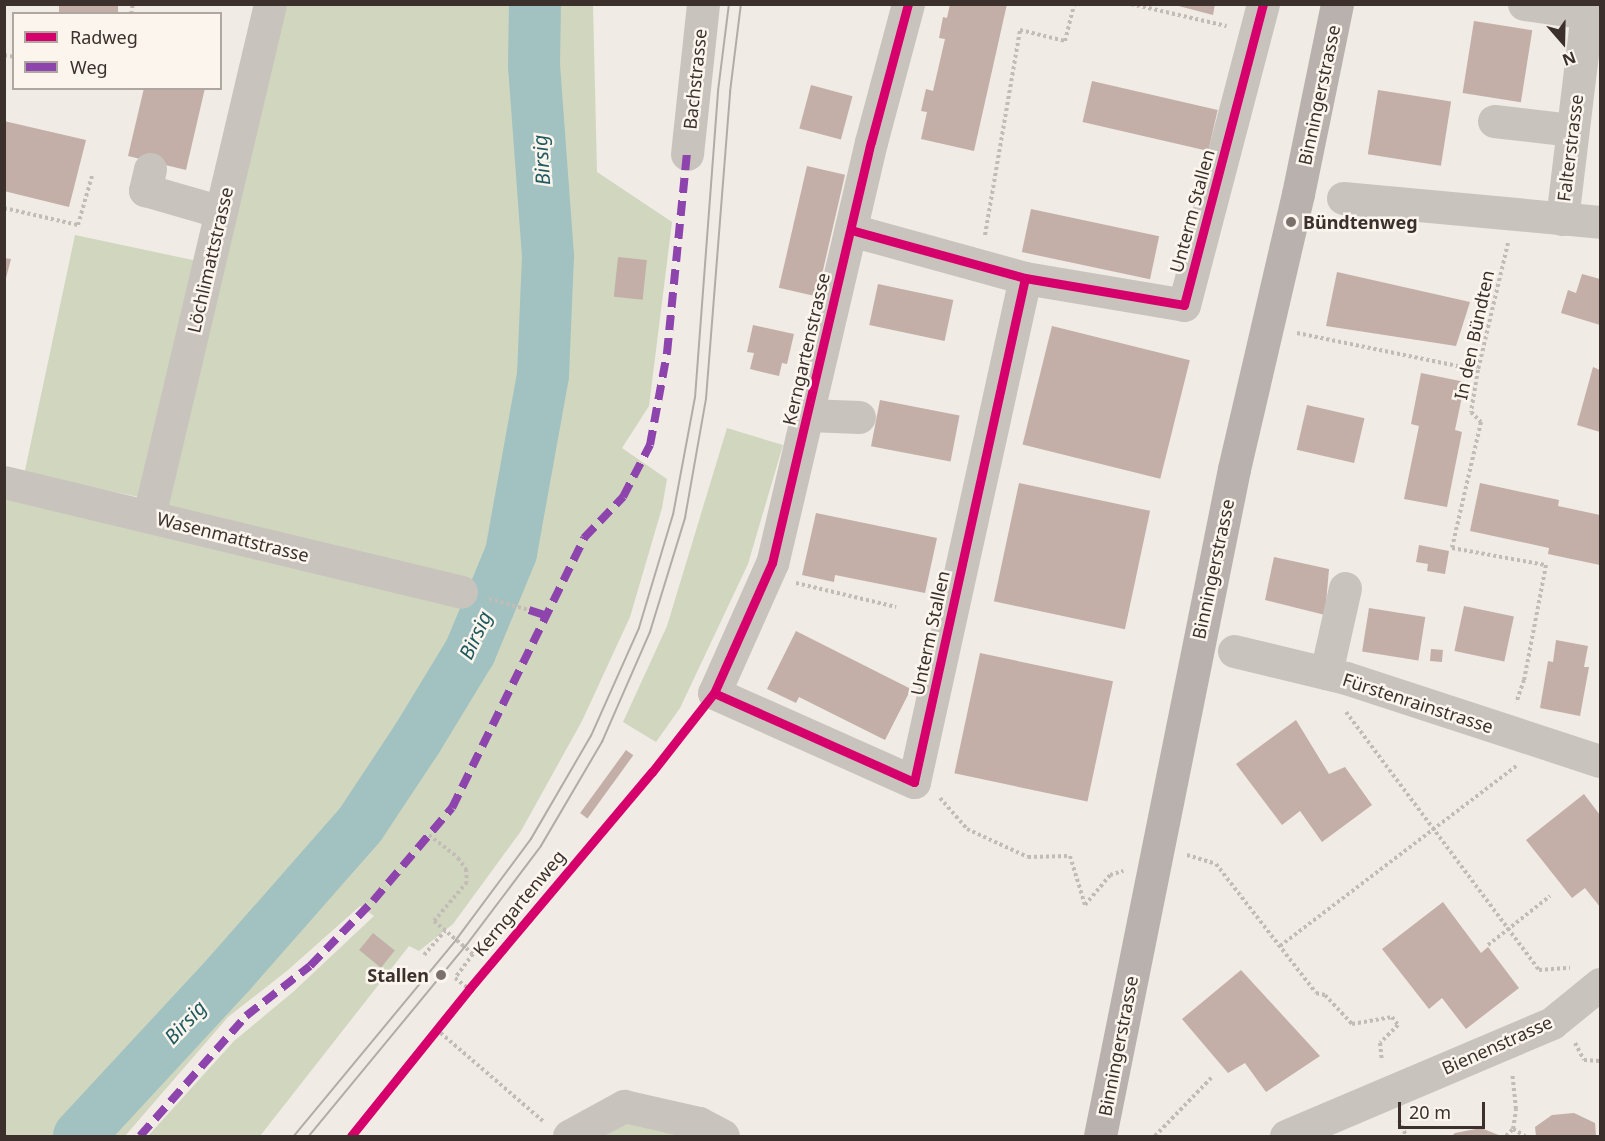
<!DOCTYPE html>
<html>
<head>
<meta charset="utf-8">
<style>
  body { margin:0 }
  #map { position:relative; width:1605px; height:1141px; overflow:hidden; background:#f0ebe5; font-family:"Noto Sans",sans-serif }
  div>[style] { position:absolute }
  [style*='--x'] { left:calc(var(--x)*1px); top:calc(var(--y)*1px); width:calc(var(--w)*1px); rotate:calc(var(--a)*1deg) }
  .green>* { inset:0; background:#d1d6bf; transform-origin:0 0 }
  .river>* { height:52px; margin:-26px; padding:0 26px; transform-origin:26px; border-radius:26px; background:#a1c2c1 }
  .building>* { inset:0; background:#c3afa7; transform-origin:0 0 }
  .path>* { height:4px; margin-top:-2px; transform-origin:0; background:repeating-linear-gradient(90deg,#c2bbb6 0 3px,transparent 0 6px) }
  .minor>* { height:33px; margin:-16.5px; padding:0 16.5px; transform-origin:16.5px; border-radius:16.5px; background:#c9c3be }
  .major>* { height:33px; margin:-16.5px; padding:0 16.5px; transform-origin:16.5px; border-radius:16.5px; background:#b8b1ad }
  .tram>* { height:1.5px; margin:-0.75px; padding:0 0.75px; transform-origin:0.75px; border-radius:0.75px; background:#b1aca8 }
  .quiet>* { height:8px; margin-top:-4px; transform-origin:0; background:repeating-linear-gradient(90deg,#8e44ad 0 15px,transparent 0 23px) }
  .cycleway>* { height:9px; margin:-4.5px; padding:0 4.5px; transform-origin:4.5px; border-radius:4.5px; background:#d6006c }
  .dots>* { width:16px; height:16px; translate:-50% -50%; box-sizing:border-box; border:3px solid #fbf5ee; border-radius:50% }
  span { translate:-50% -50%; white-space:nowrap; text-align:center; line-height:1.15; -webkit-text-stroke:5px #fbf5ee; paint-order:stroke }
  .street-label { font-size:18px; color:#3b302b }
  .poi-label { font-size:18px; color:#3b302b; font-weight:700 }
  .left { translate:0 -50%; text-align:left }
  .right { translate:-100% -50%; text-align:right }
  .water-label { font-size:20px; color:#1f5a5e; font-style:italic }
  .frame { position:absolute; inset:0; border:6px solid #3b302b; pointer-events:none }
  .legend { position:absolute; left:12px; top:12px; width:210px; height:78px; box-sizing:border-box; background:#fbf5ee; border:2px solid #aea6a0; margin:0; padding:8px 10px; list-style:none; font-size:18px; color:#3b302b }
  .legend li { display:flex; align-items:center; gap:12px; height:30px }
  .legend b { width:30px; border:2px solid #aea6a0 }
  .north { position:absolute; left:1533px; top:12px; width:60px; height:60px; -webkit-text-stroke:4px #fbf5ee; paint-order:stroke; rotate:160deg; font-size:16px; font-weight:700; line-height:24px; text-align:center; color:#3b302b }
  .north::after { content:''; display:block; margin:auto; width:21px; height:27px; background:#3b302b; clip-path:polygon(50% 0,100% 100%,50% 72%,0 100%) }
  .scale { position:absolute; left:1398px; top:1102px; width:87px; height:27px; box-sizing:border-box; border:3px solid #3b302b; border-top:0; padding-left:8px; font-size:18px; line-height:21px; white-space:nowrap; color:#3b302b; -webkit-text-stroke:4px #fbf5ee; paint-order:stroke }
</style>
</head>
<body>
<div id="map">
  <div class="green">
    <i style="clip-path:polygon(283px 5px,593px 5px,597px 172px,672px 222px,649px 406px,622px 448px,667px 479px,662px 508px,630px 617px,582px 721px,521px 831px,453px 924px,419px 951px,409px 946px,260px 1136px,148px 1136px,234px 1041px,293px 992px,374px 916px,360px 906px,288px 970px,228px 1017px,125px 1136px,5px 1136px,5px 493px,159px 529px)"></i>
    <i style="left:75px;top:235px;width:124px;height:243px;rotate:12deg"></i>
    <i style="clip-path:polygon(727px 428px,783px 445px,748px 564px,680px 708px,656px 742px,623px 722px,667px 626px)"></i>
    <i style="clip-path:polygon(625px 1114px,686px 1136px,606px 1136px)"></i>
  </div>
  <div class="river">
    <i style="--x:79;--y:1136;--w:221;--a:-47.2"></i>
    <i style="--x:229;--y:974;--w:198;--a:-48.7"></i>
    <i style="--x:360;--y:825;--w:103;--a:-56.5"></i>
    <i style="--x:417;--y:739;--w:102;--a:-58.7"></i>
    <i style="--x:470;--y:652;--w:107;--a:-67.5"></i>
    <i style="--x:511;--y:553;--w:181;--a:-79.8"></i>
    <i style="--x:543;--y:375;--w:119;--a:-87.6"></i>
    <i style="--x:548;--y:256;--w:191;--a:-94.2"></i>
    <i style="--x:534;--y:66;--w:62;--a:-89.1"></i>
  </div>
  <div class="building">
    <i style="left:59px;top:4px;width:59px;height:10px"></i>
    <i style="clip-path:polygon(950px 4px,1007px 4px,974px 151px,921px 139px,927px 112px,921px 111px,926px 89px,933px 91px,945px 39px,939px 38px,943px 17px,947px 18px)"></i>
    <i style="clip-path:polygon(1171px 4px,1215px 4px,1213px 15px)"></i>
    <i style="left:1474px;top:21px;width:59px;height:73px;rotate:9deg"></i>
    <i style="left:1092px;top:81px;width:129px;height:42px;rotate:13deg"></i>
    <i style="left:811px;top:85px;width:43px;height:45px;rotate:15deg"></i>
    <i style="clip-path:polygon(144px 88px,205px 88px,186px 170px,128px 156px)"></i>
    <i style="left:1378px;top:90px;width:74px;height:65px;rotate:9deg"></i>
    <i style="clip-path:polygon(4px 121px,86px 140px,69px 207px,4px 191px)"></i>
    <i style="left:807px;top:166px;width:39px;height:125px;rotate:13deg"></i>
    <i style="left:1031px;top:209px;width:131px;height:44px;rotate:12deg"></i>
    <i style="left:618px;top:257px;width:29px;height:40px;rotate:6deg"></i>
    <i style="clip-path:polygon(4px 258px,11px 259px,5px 282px,4px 282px)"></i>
    <i style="clip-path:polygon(1337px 272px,1470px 302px,1456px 346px,1326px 326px)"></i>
    <i style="clip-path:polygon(1582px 274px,1600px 279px,1600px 325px,1561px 313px,1568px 290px,1576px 293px)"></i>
    <i style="left:878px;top:284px;width:77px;height:42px;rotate:12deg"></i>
    <i style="clip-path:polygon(753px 325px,794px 334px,787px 364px,782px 363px,779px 376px,750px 369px,754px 353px,747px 352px)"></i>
    <i style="left:1052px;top:326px;width:142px;height:122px;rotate:14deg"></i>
    <i style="clip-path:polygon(1593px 367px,1600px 370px,1600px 432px,1577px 425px)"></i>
    <i style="clip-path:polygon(1421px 373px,1465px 382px,1455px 430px,1462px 432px,1447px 507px,1404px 499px,1419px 426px,1411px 424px)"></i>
    <i style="left:880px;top:400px;width:81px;height:47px;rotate:11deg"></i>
    <i style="left:1307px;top:405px;width:59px;height:46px;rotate:13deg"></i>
    <i style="left:1019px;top:483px;width:134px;height:121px;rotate:12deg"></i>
    <i style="clip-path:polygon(1480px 483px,1559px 500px,1558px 506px,1600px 515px,1600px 565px,1548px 554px,1549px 548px,1470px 531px)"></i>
    <i style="clip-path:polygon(816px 513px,937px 538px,925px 593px,835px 575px,834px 582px,802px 575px)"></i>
    <i style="clip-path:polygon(1419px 545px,1449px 551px,1445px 574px,1427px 571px,1428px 564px,1416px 562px)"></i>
    <i style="clip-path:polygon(1274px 557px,1329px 569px,1325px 615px,1265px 600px)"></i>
    <i style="left:1464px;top:606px;width:51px;height:46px;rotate:12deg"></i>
    <i style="left:1369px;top:608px;width:57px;height:44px;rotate:9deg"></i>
    <i style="clip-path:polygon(796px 631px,911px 689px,885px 740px,799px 697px,796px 703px,767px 689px)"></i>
    <i style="clip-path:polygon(1556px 640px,1588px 646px,1584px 667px,1589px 667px,1580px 716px,1540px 708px,1548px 661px,1553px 662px)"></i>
    <i style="left:1431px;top:649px;width:12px;height:12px;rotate:5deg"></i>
    <i style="left:980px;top:653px;width:136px;height:123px;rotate:12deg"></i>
    <i style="clip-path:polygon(1296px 720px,1329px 774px,1345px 767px,1372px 805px,1322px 842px,1300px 811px,1282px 825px,1236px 764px)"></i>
    <i style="left:626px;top:750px;width:9px;height:78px;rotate:36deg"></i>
    <i style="clip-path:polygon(1584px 794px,1600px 815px,1600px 907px,1585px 888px,1572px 898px,1526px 840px)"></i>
    <i style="clip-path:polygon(1443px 902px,1481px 953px,1488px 947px,1519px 988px,1466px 1029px,1442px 998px,1429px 1009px,1382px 949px)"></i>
    <i style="left:373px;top:933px;width:28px;height:22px;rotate:39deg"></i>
    <i style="clip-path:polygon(1241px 970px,1320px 1056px,1266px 1092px,1245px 1063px,1228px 1073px,1182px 1019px)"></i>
    <i style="clip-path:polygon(1574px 1113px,1595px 1123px,1596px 1136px,1536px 1136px,1535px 1127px,1552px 1115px)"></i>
    <i style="clip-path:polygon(1481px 1128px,1501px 1136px,1452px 1136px,1455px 1133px)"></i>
  </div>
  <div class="path">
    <i style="--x:1131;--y:4;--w:98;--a:13"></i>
    <i style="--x:131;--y:14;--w:10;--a:-79"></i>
    <i style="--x:4;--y:55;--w:10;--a:11"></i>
    <i style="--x:4;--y:208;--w:76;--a:12.9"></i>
    <i style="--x:78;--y:225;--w:51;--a:-74.1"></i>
    <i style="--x:985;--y:235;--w:208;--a:-80.3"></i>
    <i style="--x:1020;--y:30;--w:46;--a:13.7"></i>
    <i style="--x:1065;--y:41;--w:38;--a:-76"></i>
    <i style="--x:1508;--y:243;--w:130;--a:103.3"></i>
    <i style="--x:1478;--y:370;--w:43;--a:99.5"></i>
    <i style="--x:1471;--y:412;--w:14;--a:45"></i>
    <i style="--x:1481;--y:422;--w:129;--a:103"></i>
    <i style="--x:1452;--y:548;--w:96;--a:10.3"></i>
    <i style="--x:1546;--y:565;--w:117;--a:100.8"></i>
    <i style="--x:1524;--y:680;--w:24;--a:109"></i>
    <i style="--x:1297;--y:333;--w:185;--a:11.6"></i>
    <i style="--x:796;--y:583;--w:103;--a:13.5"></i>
    <i style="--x:489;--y:599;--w:41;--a:15.4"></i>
    <i style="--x:1346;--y:712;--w:322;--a:53.2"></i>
    <i style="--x:1539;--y:970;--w:31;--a:-4"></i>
    <i style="--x:940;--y:798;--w:41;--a:48.9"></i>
    <i style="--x:967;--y:829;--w:67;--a:24.7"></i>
    <i style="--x:1028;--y:857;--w:42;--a:-1.4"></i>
    <i style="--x:1070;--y:856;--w:51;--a:73"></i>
    <i style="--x:1085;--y:905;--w:39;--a:-50"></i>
    <i style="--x:1110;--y:875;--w:14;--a:-17"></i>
    <i style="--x:429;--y:835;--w:37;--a:38"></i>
    <i style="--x:458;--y:858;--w:14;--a:54"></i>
    <i style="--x:466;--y:869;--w:13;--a:86"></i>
    <i style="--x:467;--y:882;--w:51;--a:130.2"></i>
    <i style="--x:434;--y:921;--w:51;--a:40.2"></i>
    <i style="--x:473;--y:954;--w:30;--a:127"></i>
    <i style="--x:455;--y:978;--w:18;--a:38"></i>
    <i style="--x:1187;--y:855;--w:30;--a:17"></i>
    <i style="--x:1216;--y:864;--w:163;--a:52.2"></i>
    <i style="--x:1316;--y:993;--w:9;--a:13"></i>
    <i style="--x:1325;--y:995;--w:40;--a:47"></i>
    <i style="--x:1352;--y:1024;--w:41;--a:-9.9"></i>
    <i style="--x:1392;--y:1017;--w:10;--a:53"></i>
    <i style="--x:1398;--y:1025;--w:25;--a:135"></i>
    <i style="--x:1380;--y:1043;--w:18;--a:84"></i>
    <i style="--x:1488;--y:945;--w:79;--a:-38.3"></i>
    <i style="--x:1280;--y:946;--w:297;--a:-37.3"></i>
    <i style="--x:424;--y:955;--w:32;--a:-49"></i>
    <i style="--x:436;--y:1029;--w:141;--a:40.7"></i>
    <i style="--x:1575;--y:1043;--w:19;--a:62"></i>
    <i style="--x:1584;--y:1060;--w:16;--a:4"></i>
    <i style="--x:1399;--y:1120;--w:17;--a:66"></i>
    <i style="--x:1513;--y:1129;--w:14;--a:30"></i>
    <i style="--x:1155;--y:1136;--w:83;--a:-46"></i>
    <i style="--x:1506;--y:1136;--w:10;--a:-45"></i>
    <i style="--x:1513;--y:1129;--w:20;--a:-81"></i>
    <i style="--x:1516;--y:1109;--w:36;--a:-96"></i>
  </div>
  <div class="minor">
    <i style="--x:908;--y:4;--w:143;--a:105"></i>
    <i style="--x:871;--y:142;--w:432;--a:103.2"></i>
    <i style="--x:772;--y:563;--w:142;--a:114"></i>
    <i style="--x:714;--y:693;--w:219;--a:24"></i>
    <i style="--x:914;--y:782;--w:516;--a:-77.58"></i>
    <i style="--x:1524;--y:4;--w:64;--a:8.1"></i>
    <i style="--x:1494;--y:121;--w:79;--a:6.6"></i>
    <i style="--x:687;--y:154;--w:151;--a:-83.9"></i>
    <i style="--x:150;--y:169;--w:22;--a:103"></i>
    <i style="--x:145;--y:190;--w:79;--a:16.1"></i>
    <i style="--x:1343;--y:198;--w:258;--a:5.3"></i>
    <i style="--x:1562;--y:219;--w:217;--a:-83.1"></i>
    <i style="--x:851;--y:230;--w:180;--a:15.4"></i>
    <i style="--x:1025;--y:278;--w:161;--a:9.6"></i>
    <i style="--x:1184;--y:305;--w:311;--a:-75.3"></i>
    <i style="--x:808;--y:415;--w:51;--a:2.2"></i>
    <i style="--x:4;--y:482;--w:470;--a:13.5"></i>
    <i style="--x:149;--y:516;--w:526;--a:-76.7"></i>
    <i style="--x:1234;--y:651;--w:115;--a:13.6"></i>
    <i style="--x:1346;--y:678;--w:267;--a:18.1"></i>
    <i style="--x:1326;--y:673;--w:87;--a:-77.4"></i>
    <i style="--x:569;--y:1136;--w:63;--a:-28.6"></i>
    <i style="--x:624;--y:1106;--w:77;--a:12.8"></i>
    <i style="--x:699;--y:1123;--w:27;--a:28"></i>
    <i style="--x:1286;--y:1136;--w:289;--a:-23"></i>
    <i style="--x:1552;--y:1023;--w:62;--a:-39.1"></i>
  </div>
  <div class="major">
    <i style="--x:1100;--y:1136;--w:680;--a:-78.64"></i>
    <i style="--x:1234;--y:469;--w:282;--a:-76.9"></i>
    <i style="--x:1298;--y:194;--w:194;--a:-78.4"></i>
  </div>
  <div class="tram">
    <i style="--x:294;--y:1136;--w:254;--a:-50.4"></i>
    <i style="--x:456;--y:940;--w:126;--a:-53.4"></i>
    <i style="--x:531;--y:839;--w:119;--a:-59.8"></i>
    <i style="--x:591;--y:736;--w:118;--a:-66"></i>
    <i style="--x:639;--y:628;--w:118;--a:-73.3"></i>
    <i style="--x:673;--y:515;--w:119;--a:-79.4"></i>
    <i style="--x:695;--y:398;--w:308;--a:-85.7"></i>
    <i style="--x:718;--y:91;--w:88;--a:-82.8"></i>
    <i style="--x:309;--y:1136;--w:245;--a:-50.5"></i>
    <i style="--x:465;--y:947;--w:126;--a:-53"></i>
    <i style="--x:541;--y:846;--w:121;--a:-59.6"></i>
    <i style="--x:602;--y:742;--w:120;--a:-66.4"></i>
    <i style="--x:650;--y:632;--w:119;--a:-72.9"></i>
    <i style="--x:685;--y:518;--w:121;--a:-80"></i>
    <i style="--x:706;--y:399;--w:308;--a:-85.5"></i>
    <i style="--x:730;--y:92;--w:89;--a:-82.9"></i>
  </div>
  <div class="quiet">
    <i style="--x:529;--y:610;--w:19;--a:18"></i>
    <i style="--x:140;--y:1136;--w:160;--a:-48.5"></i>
    <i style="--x:246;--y:1016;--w:81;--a:-38"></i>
    <i style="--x:310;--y:966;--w:91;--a:-45.9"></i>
    <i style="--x:373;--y:901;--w:122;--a:-49.7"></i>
    <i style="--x:452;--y:808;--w:301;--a:-63.9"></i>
    <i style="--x:584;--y:538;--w:57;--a:-46.4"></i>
    <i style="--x:623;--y:497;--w:59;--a:-62.6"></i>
    <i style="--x:650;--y:445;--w:94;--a:-79.5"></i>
    <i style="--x:667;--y:353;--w:200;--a:-84.3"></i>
  </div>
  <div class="cycleway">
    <i style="--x:851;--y:230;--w:180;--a:15.4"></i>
    <i style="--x:1025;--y:278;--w:161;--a:9.6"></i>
    <i style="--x:1184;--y:305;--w:311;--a:-75.3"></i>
    <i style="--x:714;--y:693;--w:219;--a:24"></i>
    <i style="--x:914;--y:782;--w:516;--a:-77.58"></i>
    <i style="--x:351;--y:1136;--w:189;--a:-51.2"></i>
    <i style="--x:469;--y:989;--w:284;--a:-49.9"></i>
    <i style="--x:652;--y:772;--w:100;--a:-51.9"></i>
    <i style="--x:714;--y:693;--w:142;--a:-66"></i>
    <i style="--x:772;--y:563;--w:432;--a:-76.8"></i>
    <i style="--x:871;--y:142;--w:143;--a:-75"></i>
  </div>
  <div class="dots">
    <i style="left:1291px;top:222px;background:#7a716c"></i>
    <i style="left:441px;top:975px;background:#7a716c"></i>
  </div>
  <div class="street-label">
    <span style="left:695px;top:79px;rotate:-84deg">Bachstrasse</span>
    <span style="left:1319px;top:95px;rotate:-78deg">Binningerstrasse</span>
    <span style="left:1570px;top:148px;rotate:-83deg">Falterstrasse</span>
    <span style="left:1192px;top:211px;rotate:-75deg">Unterm Stallen</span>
    <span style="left:210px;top:260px;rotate:-77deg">Löchlimattstrasse</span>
    <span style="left:1474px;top:335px;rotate:-78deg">In den Bündten</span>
    <span style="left:806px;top:349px;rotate:-77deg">Kerngartenstrasse</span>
    <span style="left:233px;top:537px;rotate:14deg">Wasenmattstrasse</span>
    <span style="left:1213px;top:569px;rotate:-78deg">Binningerstrasse</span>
    <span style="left:930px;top:633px;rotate:-78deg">Unterm Stallen</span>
    <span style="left:1418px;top:703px;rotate:18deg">Fürstenrainstrasse</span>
    <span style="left:519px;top:903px;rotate:-50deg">Kerngartenweg</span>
    <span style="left:1497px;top:1045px;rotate:-24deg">Bienenstrasse</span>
    <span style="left:1118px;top:1046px;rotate:-79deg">Binningerstrasse</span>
  </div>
  <div class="poi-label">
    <span class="left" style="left:1303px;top:222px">Bündtenweg</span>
    <span class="right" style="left:429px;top:975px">Stallen</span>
  </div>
  <div class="water-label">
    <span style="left:541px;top:160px;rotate:-94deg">Birsig</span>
    <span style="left:475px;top:635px;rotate:-65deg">Birsig</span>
    <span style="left:185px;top:1022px;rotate:-47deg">Birsig</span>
  </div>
  <div class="frame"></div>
  <ul class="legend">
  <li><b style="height:8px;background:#d6006c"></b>Radweg</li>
  <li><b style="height:8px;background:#8e44ad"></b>Weg</li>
  </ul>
  <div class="north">N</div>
  <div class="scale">20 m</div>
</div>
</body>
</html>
